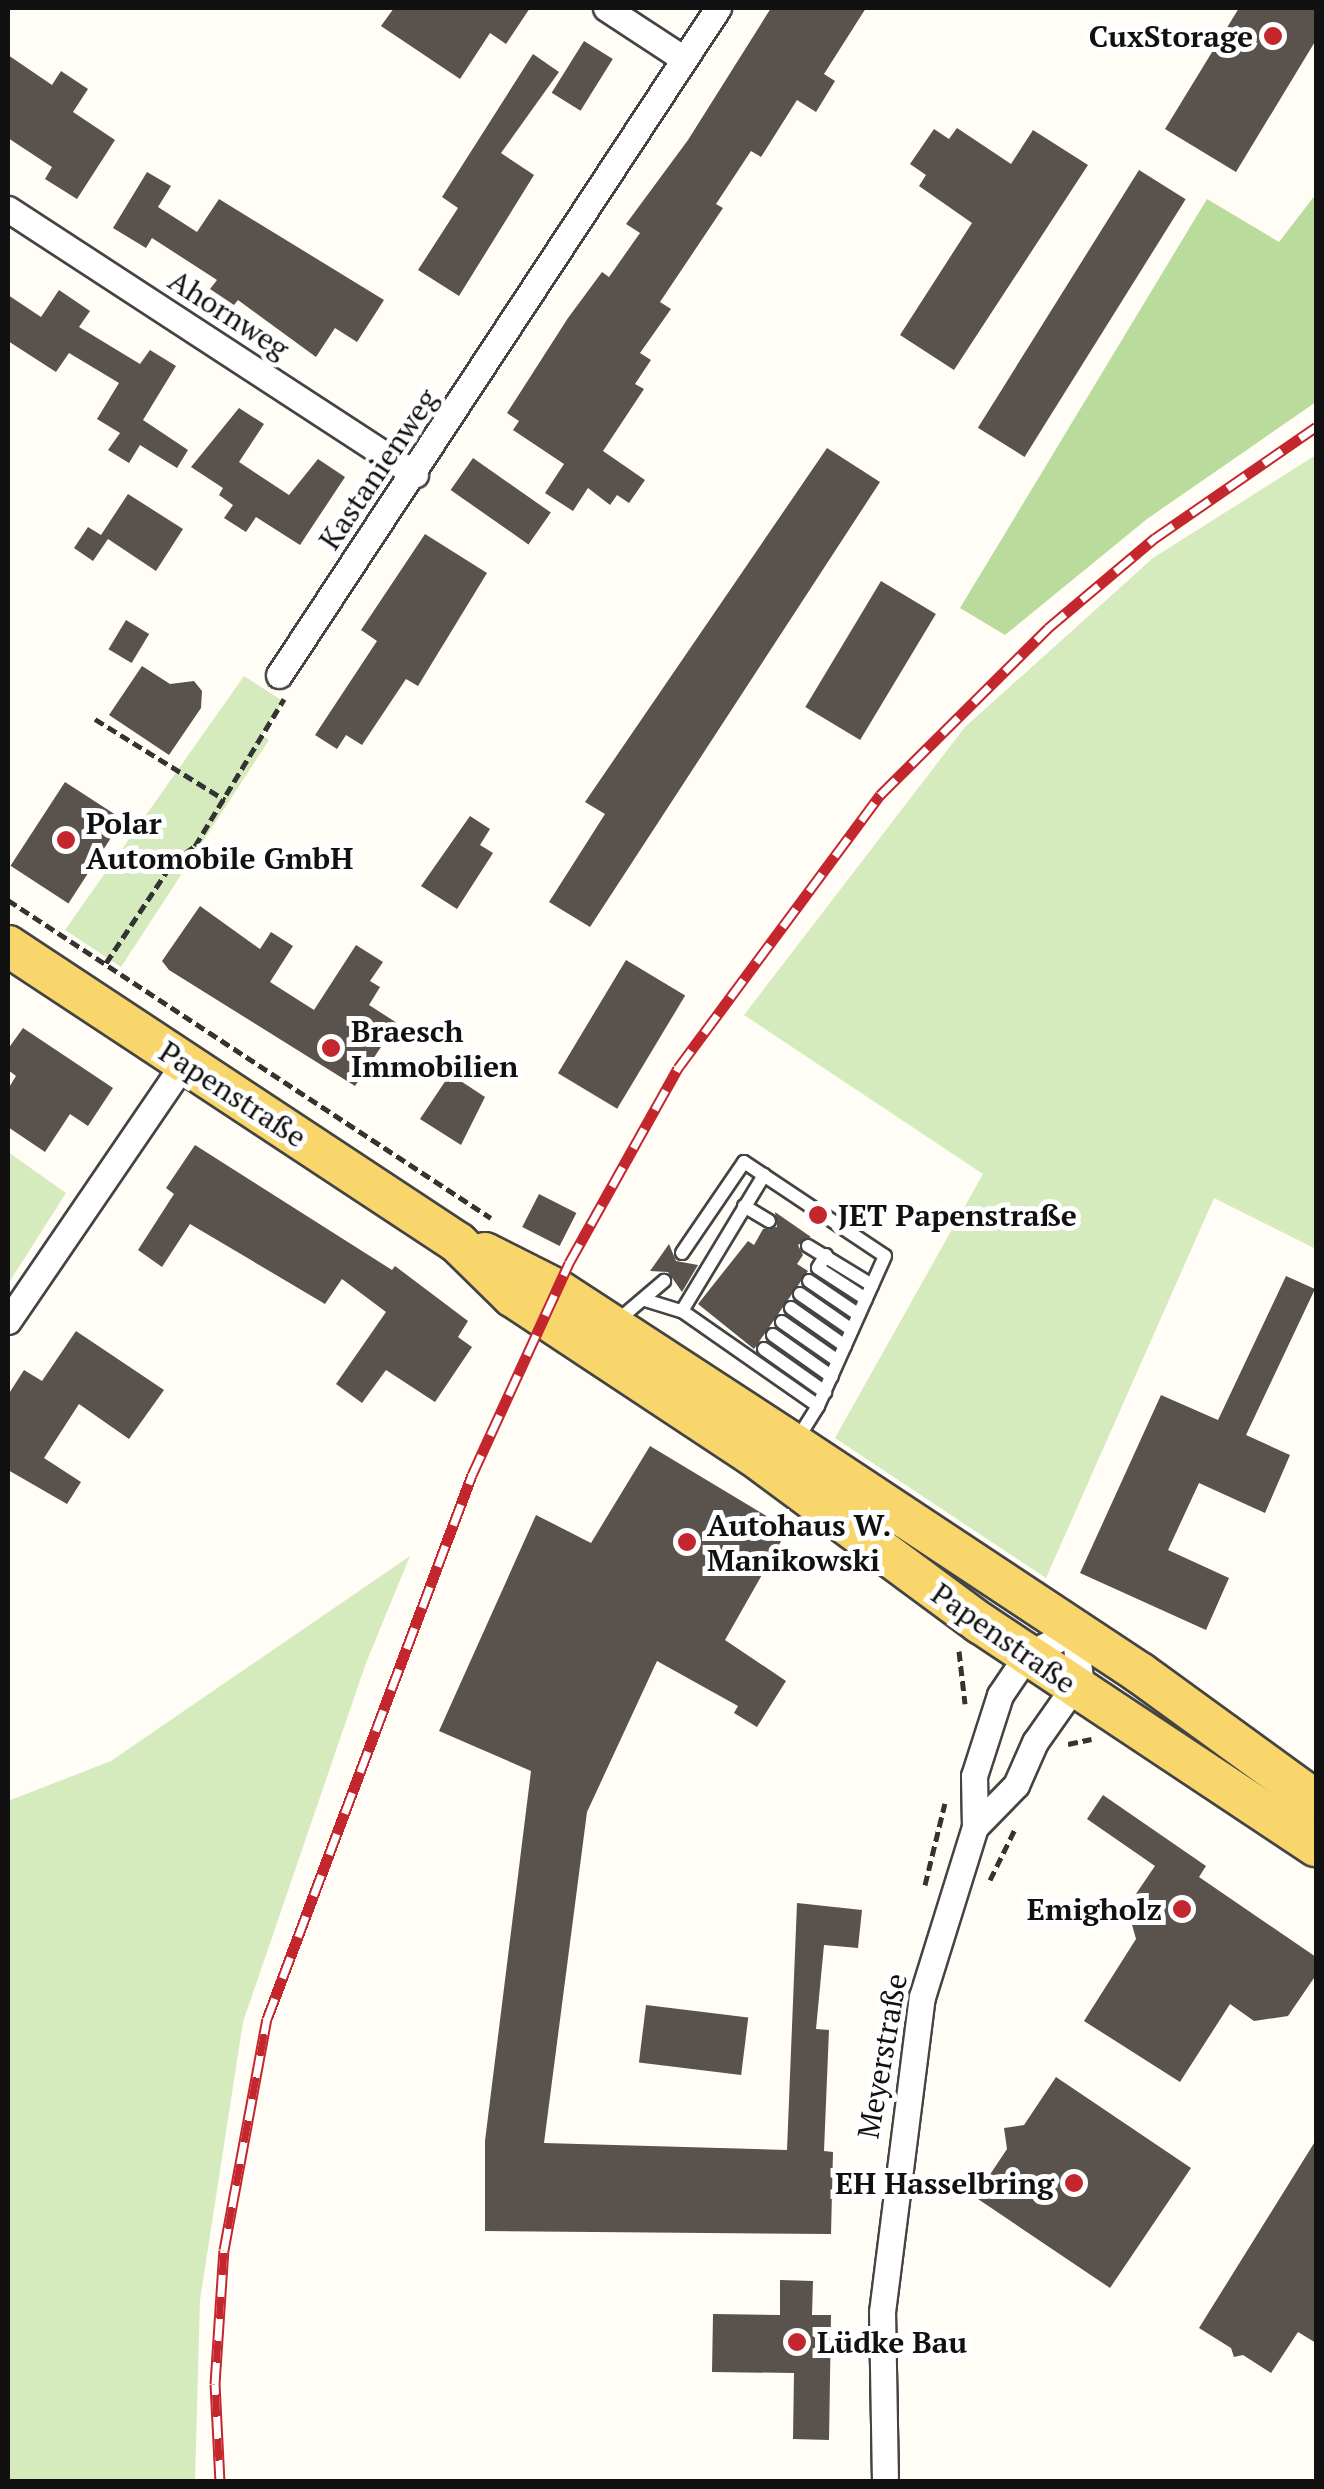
<!DOCTYPE html>
<html>
<head>
<meta charset="utf-8">
<style>
  body { margin:0 }
  #map { position:relative; width:1324px; height:2489px; overflow:hidden; background:#fffdf5; font-family:"PT Serif",serif }
  div>[style] { position:absolute }
  [style*='--x'] { left:calc(var(--x)*1px); top:calc(var(--y)*1px); width:calc(var(--w)*1px); rotate:calc(var(--a)*1deg) }
  .green>* { inset:0; background:#d5ebbd }
  .forest>* { inset:0; background:#b9dc9c }
  .building>* { inset:0; background:#5a524d; transform-origin:0 0 }
  .path>* { height:5px; margin-top:-2.5px; transform-origin:0; background:repeating-linear-gradient(90deg,#333 0 10px,transparent 0 15px) }
  .roads { filter:drop-shadow(2px 0 #444) drop-shadow(-2px 0 #444) drop-shadow(0 2px #444) drop-shadow(0 -2px #444) }
  .service>* { height:12px; margin:-6px; padding:0 6px; transform-origin:6px; border-radius:6px; background:#fff }
  .minor>* { height:25px; margin:-12.5px; padding:0 12.5px; transform-origin:12.5px; border-radius:12.5px; background:#fff }
  .primary>* { height:40px; margin:-20px; padding:0 20px; transform-origin:20px; border-radius:20px; background:#f9d66b }
  .rail>* { height:11px; margin-top:-5.5px; transform-origin:0; background:repeating-linear-gradient(90deg,#fff 0 22px,#c4262e 0 44px); box-sizing:border-box; border-block:2px solid #c4262e }
  .dots>* { width:28px; height:28px; translate:-50% -50%; box-sizing:border-box; border:5px solid #fff; border-radius:50% }
  span { translate:-50% -50%; white-space:nowrap; text-align:center; line-height:1.15; -webkit-text-stroke:10px #fff; paint-order:stroke }
  .poi-label { font-size:30px; color:#111; font-weight:700 }
  .right { translate:-100% -50%; text-align:right }
  .left { translate:0 -50%; text-align:left }
  .street-label { font-size:30px; color:#111 }
  .frame { position:absolute; inset:0; border:10px solid #111; pointer-events:none }
</style>
</head>
<body>
<div id="map">
  <div class="green">
    <i style="clip-path:polygon(1316px 455px,1316px 1249px,1214px 1198px,1046px 1578px,835px 1438px,983px 1174px,744px 1015px,965px 727px,1153px 558px)"></i>
    <i style="clip-path:polygon(244px 676px,283px 701px,262px 735px,269px 740px,121px 967px,65px 930px)"></i>
    <i style="clip-path:polygon(8px 1152px,66px 1193px,10px 1281px,8px 1280px)"></i>
    <i style="clip-path:polygon(410px 1556px,366px 1663px,243px 2022px,200px 2300px,195px 2481px,8px 2481px,8px 1801px,111px 1761px)"></i>
  </div>
  <div class="forest">
    <i style="clip-path:polygon(1316px 194px,1316px 402px,1147px 519px,1005px 635px,960px 608px,1207px 199px,1279px 242px)"></i>
  </div>
  <div class="building">
    <i style="clip-path:polygon(394px 8px,530px 8px,506px 44px,490px 33px,460px 79px,381px 26px)"></i>
    <i style="clip-path:polygon(771px 8px,866px 8px,824px 74px,835px 81px,816px 112px,797px 100px,761px 157px,751px 151px,716px 204px,723px 208px,660px 302px,671px 309px,640px 353px,651px 360px,635px 384px,644px 389px,603px 451px,645px 480px,629px 503px,617px 495px,610px 505px,588px 488px,573px 511px,545px 493px,564px 464px,513px 430px,519px 421px,507px 413px,568px 318px,602px 272px,609px 277px,640px 233px,626px 224px,688px 140px)"></i>
    <i style="clip-path:polygon(1239px 8px,1316px 8px,1316px 40px,1236px 172px,1165px 129px)"></i>
    <i style="left:584px;top:41px;width:34px;height:61px;rotate:32deg"></i>
    <i style="clip-path:polygon(533px 54px,559px 72px,501px 153px,534px 175px,459px 296px,418px 270px,458px 208px,442px 197px)"></i>
    <i style="clip-path:polygon(8px 55px,52px 85px,61px 71px,88px 89px,73px 112px,115px 140px,77px 199px,45px 179px,52px 167px,8px 138px)"></i>
    <i style="clip-path:polygon(957px 128px,1011px 164px,1033px 130px,1088px 165px,954px 370px,900px 335px,972px 223px,919px 186px,926px 175px,910px 164px,934px 129px,949px 139px)"></i>
    <i style="left:1139px;top:170px;width:55px;height:304px;rotate:32deg"></i>
    <i style="clip-path:polygon(147px 172px,171px 186px,158px 207px,197px 232px,219px 199px,384px 300px,357px 342px,335px 328px,316px 357px,238px 300px,234px 305px,210px 289px,217px 280px,152px 238px,146px 248px,113px 228px)"></i>
    <i style="clip-path:polygon(59px 290px,90px 311px,79px 327px,140px 364px,150px 350px,176px 366px,143px 420px,188px 450px,177px 468px,140px 445px,129px 463px,108px 450px,120px 433px,97px 419px,119px 383px,69px 353px,56px 372px,8px 341px,8px 295px,41px 317px)"></i>
    <i style="clip-path:polygon(239px 408px,264px 424px,239px 462px,289px 495px,318px 459px,345px 477px,300px 545px,256px 517px,246px 532px,224px 518px,233px 505px,219px 495px,223px 488px,191px 467px)"></i>
    <i style="clip-path:polygon(827px 448px,880px 482px,590px 927px,549px 902px,605px 814px,585px 802px)"></i>
    <i style="left:473px;top:458px;width:95px;height:39px;rotate:35deg"></i>
    <i style="clip-path:polygon(128px 494px,183px 529px,156px 571px,108px 539px,93px 561px,74px 548px,88px 527px,101px 535px)"></i>
    <i style="clip-path:polygon(425px 534px,487px 573px,418px 686px,406px 679px,362px 745px,346px 735px,337px 749px,315px 735px,377px 641px,361px 630px)"></i>
    <i style="left:881px;top:581px;width:64px;height:147px;rotate:31deg"></i>
    <i style="left:126px;top:620px;width:27px;height:34px;rotate:31deg"></i>
    <i style="clip-path:polygon(142px 666px,170px 684px,194px 681px,202px 691px,201px 708px,169px 755px,109px 715px)"></i>
    <i style="left:65px;top:782px;width:69px;height:100px;rotate:33deg"></i>
    <i style="clip-path:polygon(470px 816px,490px 829px,480px 845px,493px 853px,457px 909px,421px 886px)"></i>
    <i style="clip-path:polygon(200px 906px,260px 949px,271px 932px,293px 946px,270px 982px,314px 1010px,356px 945px,383px 962px,370px 981px,380px 987px,369px 1005px,397px 1023px,355px 1086px,169px 970px,162px 961px)"></i>
    <i style="left:626px;top:960px;width:69px;height:132px;rotate:31deg"></i>
    <i style="clip-path:polygon(23px 1028px,113px 1088px,88px 1126px,70px 1114px,45px 1152px,8px 1127px,8px 1089px,16px 1076px,8px 1070px,8px 1049px)"></i>
    <i style="clip-path:polygon(450px 1074px,485px 1097px,461px 1145px,420px 1119px)"></i>
    <i style="clip-path:polygon(195px 1145px,392px 1270px,395px 1266px,468px 1321px,458px 1337px,472px 1347px,435px 1402px,386px 1370px,362px 1403px,336px 1384px,386px 1312px,342px 1279px,325px 1304px,190px 1224px,162px 1267px,138px 1250px,174px 1194px,166px 1188px)"></i>
    <i style="left:539px;top:1194px;width:42px;height:37px;rotate:27deg"></i>
    <i style="clip-path:polygon(775px 1212px,811px 1237px,798px 1245px,803px 1255px,797px 1264px,808px 1271px,754px 1349px,698px 1304px,748px 1241px,754px 1245px,763px 1229px,777px 1227px)"></i>
    <i style="clip-path:polygon(669px 1244px,676px 1261px,698px 1265px,682px 1292px,668px 1272px,650px 1271px)"></i>
    <i style="clip-path:polygon(1286px 1276px,1315px 1289px,1246px 1435px,1290px 1455px,1265px 1513px,1199px 1483px,1168px 1550px,1229px 1578px,1206px 1630px,1080px 1573px,1161px 1395px,1218px 1420px)"></i>
    <i style="clip-path:polygon(76px 1331px,164px 1390px,129px 1439px,79px 1404px,44px 1458px,81px 1482px,67px 1504px,8px 1470px,8px 1395px,24px 1370px,42px 1381px)"></i>
    <i style="clip-path:polygon(650px 1446px,788px 1529px,725px 1640px,786px 1681px,757px 1727px,734px 1713px,738px 1706px,657px 1661px,587px 1812px,544px 2143px,787px 2150px,797px 1903px,862px 1910px,858px 1948px,824px 1945px,816px 2029px,829px 2030px,824px 2151px,833px 2152px,831px 2234px,485px 2231px,485px 2141px,531px 1771px,439px 1731px,536px 1515px,591px 1543px)"></i>
    <i style="clip-path:polygon(1103px 1795px,1206px 1866px,1199px 1877px,1316px 1957px,1316px 1975px,1288px 2016px,1254px 2021px,1230px 2004px,1180px 2082px,1084px 2021px,1136px 1939px,1127px 1907px,1155px 1866px,1087px 1819px)"></i>
    <i style="left:646px;top:2005px;width:103px;height:58px;rotate:7deg"></i>
    <i style="clip-path:polygon(1056px 2077px,1191px 2168px,1110px 2288px,975px 2197px,1007px 2149px,1004px 2128px,1024px 2125px)"></i>
    <i style="clip-path:polygon(1316px 2140px,1316px 2343px,1298px 2332px,1271px 2373px,1243px 2355px,1234px 2357px,1231px 2348px,1199px 2328px)"></i>
    <i style="clip-path:polygon(780px 2280px,813px 2281px,812px 2315px,831px 2315px,829px 2440px,793px 2439px,794px 2373px,712px 2372px,713px 2314px,780px 2315px)"></i>
  </div>
  <div class="path">
    <i style="--x:95;--y:719;--w:153;--a:31.9"></i>
    <i style="--x:8;--y:900;--w:578;--a:33.36"></i>
    <i style="--x:106;--y:963;--w:121;--a:-56.4"></i>
    <i style="--x:173;--y:862;--w:27;--a:-36"></i>
    <i style="--x:195;--y:846;--w:172;--a:-58.8"></i>
    <i style="--x:959;--y:1651;--w:53;--a:83.5"></i>
    <i style="--x:1068;--y:1744;--w:24;--a:-12"></i>
    <i style="--x:990;--y:1880;--w:59;--a:-63.9"></i>
    <i style="--x:925;--y:1885;--w:84;--a:-76.3"></i>
  </div>
  <div class="roads">
    <div class="service">
      <i style="--x:744;--y:1206;--w:29;--a:31"></i>
      <i style="--x:808;--y:1246;--w:75;--a:31.4"></i>
      <i style="--x:682;--y:1253;--w:110;--a:-55.7"></i>
      <i style="--x:744;--y:1162;--w:169;--a:33.7"></i>
      <i style="--x:885;--y:1256;--w:164;--a:114.1"></i>
      <i style="--x:818;--y:1406;--w:38;--a:122"></i>
      <i style="--x:826;--y:1255;--w:15;--a:122"></i>
      <i style="--x:818;--y:1268;--w:57;--a:32.9"></i>
      <i style="--x:809;--y:1281;--w:60;--a:34.2"></i>
      <i style="--x:800;--y:1294;--w:63;--a:34.7"></i>
      <i style="--x:645;--y:1300;--w:39;--a:17"></i>
      <i style="--x:682;--y:1311;--w:166;--a:34.9"></i>
      <i style="--x:791;--y:1308;--w:66;--a:35.1"></i>
      <i style="--x:682;--y:1311;--w:159;--a:-58.9"></i>
      <i style="--x:617;--y:1321;--w:62;--a:-40.4"></i>
      <i style="--x:782;--y:1322;--w:68;--a:34.9"></i>
      <i style="--x:773;--y:1335;--w:72;--a:35.4"></i>
      <i style="--x:764;--y:1349;--w:75;--a:35.2"></i>
    </div>
    <div class="minor">
      <i style="--x:606;--y:8;--w:93;--a:33.2"></i>
      <i style="--x:8;--y:209;--w:486;--a:33.1"></i>
      <i style="--x:279;--y:675;--w:799;--a:-56.65"></i>
      <i style="--x:8;--y:1321;--w:314;--a:-55.7"></i>
      <i style="--x:885;--y:2482;--w:170;--a:-91"></i>
      <i style="--x:882;--y:2312;--w:318;--a:-82.8"></i>
      <i style="--x:922;--y:1997;--w:178;--a:-72.7"></i>
      <i style="--x:975;--y:1827;--w:51;--a:-91.1"></i>
      <i style="--x:974;--y:1776;--w:85;--a:-72.2"></i>
      <i style="--x:1000;--y:1695;--w:48;--a:-56"></i>
      <i style="--x:1027;--y:1655;--w:53;--a:-27.1"></i>
      <i style="--x:1074;--y:1631;--w:47;--a:82.7"></i>
      <i style="--x:1080;--y:1678;--w:78;--a:125.1"></i>
      <i style="--x:1035;--y:1742;--w:47;--a:113.8"></i>
      <i style="--x:1016;--y:1785;--w:59;--a:134.3"></i>
    </div>
    <div class="primary">
      <i style="--x:8;--y:946;--w:539;--a:33.42"></i>
      <i style="--x:458;--y:1243;--w:76;--a:44.5"></i>
      <i style="--x:512;--y:1296;--w:290;--a:33.5"></i>
      <i style="--x:754;--y:1456;--w:281;--a:36.5"></i>
      <i style="--x:980;--y:1623;--w:403;--a:33.6"></i>
      <i style="--x:485;--y:1253;--w:80;--a:26.9"></i>
      <i style="--x:556;--y:1289;--w:284;--a:33.1"></i>
      <i style="--x:794;--y:1444;--w:415;--a:33.5"></i>
      <i style="--x:1140;--y:1673;--w:218;--a:36"></i>
    </div>
  </div>
  <div class="rail">
    <i style="--x:220;--y:2482;--w:98;--a:-92.9"></i>
    <i style="--x:215;--y:2384;--w:134;--a:-86.2"></i>
    <i style="--x:224;--y:2250;--w:235;--a:-79.5"></i>
    <i style="--x:267;--y:2019;--w:581;--a:-69.35"></i>
    <i style="--x:472;--y:1475;--w:233;--a:-65.4"></i>
    <i style="--x:569;--y:1263;--w:223;--a:-60.8"></i>
    <i style="--x:678;--y:1068;--w:340;--a:-53.5"></i>
    <i style="--x:880;--y:795;--w:237;--a:-44.8"></i>
    <i style="--x:1048;--y:628;--w:140;--a:-40.1"></i>
    <i style="--x:1155;--y:538;--w:196;--a:-34.6"></i>
  </div>
  <div class="dots">
    <i style="left:1273px;top:36px;background:#c4262e"></i>
    <i style="left:66px;top:840px;background:#c4262e"></i>
    <i style="left:331px;top:1048px;background:#c4262e"></i>
    <i style="left:818px;top:1215px;background:#c4262e"></i>
    <i style="left:687px;top:1542px;background:#c4262e"></i>
    <i style="left:1182px;top:1909px;background:#c4262e"></i>
    <i style="left:1074px;top:2183px;background:#c4262e"></i>
    <i style="left:797px;top:2342px;background:#c4262e"></i>
  </div>
  <div class="poi-label">
    <span class="right" style="left:1253px;top:36px">CuxStorage</span>
    <span class="left" style="left:86px;top:840px">Polar<br>Automobile GmbH</span>
    <span class="left" style="left:351px;top:1048px">Braesch<br>Immobilien</span>
    <span class="left" style="left:838px;top:1215px">JET Papenstraße</span>
    <span class="left" style="left:707px;top:1542px">Autohaus W.<br>Manikowski</span>
    <span class="right" style="left:1162px;top:1909px">Emigholz</span>
    <span class="right" style="left:1054px;top:2183px">EH Hasselbring</span>
    <span class="left" style="left:817px;top:2342px">Lüdke Bau</span>
  </div>
  <div class="street-label">
    <span style="left:229px;top:314px;rotate:33deg">Ahornweg</span>
    <span style="left:378px;top:469px;rotate:-56deg">Kastanienweg</span>
    <span style="left:233px;top:1094px;rotate:33deg">Papenstraße</span>
    <span style="left:1004px;top:1638px;rotate:35deg">Papenstraße</span>
    <span style="left:882px;top:2056px;rotate:-80deg">Meyerstraße</span>
  </div>
  <div class="frame"></div>
</div>
</body>
</html>
